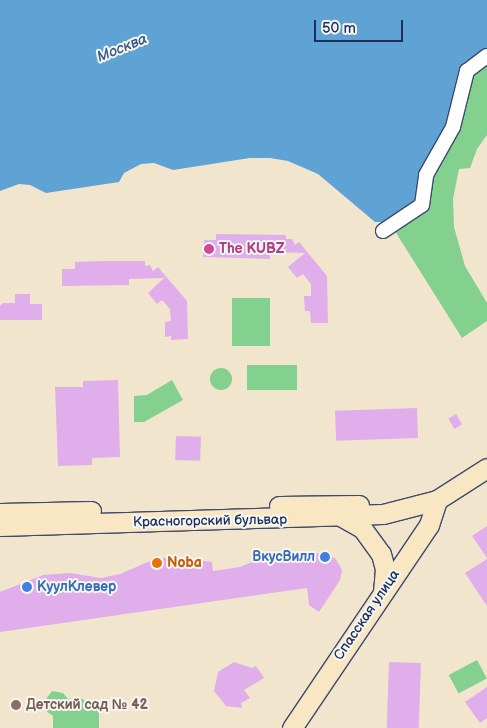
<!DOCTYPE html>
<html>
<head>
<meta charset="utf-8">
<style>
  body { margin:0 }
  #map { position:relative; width:487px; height:728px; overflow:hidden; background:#f2e5ce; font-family:"Balsamiq Sans",sans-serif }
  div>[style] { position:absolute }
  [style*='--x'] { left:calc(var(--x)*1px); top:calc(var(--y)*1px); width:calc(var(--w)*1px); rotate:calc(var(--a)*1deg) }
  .green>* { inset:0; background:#84d18f; transform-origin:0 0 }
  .round { border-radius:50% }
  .water>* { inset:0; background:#5ea3d3 }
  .building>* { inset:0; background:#dfaeeb; transform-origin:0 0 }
  .roads { filter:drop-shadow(1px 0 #3b4a6f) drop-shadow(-1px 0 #3b4a6f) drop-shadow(0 1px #3b4a6f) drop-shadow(0 -1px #3b4a6f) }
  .street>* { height:14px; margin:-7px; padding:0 7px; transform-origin:7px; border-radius:7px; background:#fff }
  .secondary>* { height:19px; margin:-9.5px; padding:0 9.5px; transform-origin:9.5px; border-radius:9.5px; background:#f9e7c3 }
  .dots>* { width:14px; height:14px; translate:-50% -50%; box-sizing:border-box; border:2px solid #f6f6f2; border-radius:50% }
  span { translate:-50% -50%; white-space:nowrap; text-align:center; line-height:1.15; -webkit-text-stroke:4px #f6f6f2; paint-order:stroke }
  .hotel-label { font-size:14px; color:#b23c85; font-weight:700 }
  .left { translate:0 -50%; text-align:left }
  .street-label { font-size:14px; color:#1b2f5e }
  .shop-label { font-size:14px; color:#366cbe; font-weight:700 }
  .right { translate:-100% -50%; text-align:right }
  .food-label { font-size:14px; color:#c56008; font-weight:700 }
  .education-label { font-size:14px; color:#785e54; font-weight:700 }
  .water-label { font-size:15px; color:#325887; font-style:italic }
  .scale { position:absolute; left:314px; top:20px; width:89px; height:22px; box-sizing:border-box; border:2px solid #1b2f5e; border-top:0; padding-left:6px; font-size:15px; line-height:18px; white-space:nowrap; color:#1b2f5e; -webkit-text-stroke:4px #f6f6f2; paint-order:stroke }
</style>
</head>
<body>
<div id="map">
  <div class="green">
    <i style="clip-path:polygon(487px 60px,487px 135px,477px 149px,470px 168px,459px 169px,453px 199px,454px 227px,465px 266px,487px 303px,487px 321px,462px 338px,393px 228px,429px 175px,470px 72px)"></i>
    <i style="left:232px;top:298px;width:38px;height:48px"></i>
    <i style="left:297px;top:365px;width:25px;height:50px;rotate:90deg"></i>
    <i class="round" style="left:210px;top:368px;width:22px;height:22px"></i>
    <i style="clip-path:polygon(172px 380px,183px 400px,144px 422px,134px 422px,134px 396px,147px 395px)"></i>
    <i style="left:477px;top:660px;width:21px;height:32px;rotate:62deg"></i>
    <i style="clip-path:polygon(52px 691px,63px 693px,68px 699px,80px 698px,91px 703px,99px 713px,99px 728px,53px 728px,53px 716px,46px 711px,43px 703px)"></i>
  </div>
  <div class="water">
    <i style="clip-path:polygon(0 0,487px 0,487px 52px,463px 69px,447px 125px,418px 202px,387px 222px,375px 222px,318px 174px,288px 161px,270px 158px,250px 158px,173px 170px,154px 163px,141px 164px,124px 173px,119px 182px,46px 193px,30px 185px,19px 184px,0 191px)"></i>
  </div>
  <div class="building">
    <i style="clip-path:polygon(216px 234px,286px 235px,286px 239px,292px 239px,295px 245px,299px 242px,327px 276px,328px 323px,311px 323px,310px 311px,305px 311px,304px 296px,311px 296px,311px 284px,303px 274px,297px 278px,288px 267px,305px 253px,270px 252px,270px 259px,203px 257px,204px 240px,216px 240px)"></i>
    <i style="clip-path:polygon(102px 261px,145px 261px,145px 266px,150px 265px,153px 271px,158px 267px,187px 301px,188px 339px,171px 340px,171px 336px,165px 337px,165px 322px,171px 321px,170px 309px,162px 300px,157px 304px,148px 293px,164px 278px,129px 279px,129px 285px,62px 286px,62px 269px,75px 269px,75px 262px)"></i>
    <i style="clip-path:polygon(15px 294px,30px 294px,30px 304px,42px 304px,42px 320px,0 320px,0 306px,3px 303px,15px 303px)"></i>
    <i style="clip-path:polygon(118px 380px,120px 457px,92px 458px,92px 465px,58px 466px,55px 387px,83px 387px,83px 381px)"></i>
    <i style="left:417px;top:408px;width:30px;height:82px;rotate:88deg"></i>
    <i style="left:456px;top:414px;width:12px;height:9px;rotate:59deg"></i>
    <i style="left:176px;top:436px;width:25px;height:24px;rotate:2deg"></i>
    <i style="clip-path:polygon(487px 526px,487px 558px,472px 536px)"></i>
    <i style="clip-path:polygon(317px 553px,335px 558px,342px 570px,340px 580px,319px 612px,309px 605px,307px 588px,0 632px,0 592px,43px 575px,70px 573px,101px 578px,120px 574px,155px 559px,173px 557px,212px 562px,213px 571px,240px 567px,269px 555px,287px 554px,307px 559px)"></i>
    <i style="clip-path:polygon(487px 559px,487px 606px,465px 573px)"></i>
    <i style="clip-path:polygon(234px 662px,252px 668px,256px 666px,264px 678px,244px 690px,250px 698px,241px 703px,242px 708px,226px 706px,214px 691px,218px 672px)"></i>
    <i style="left:389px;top:662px;width:32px;height:66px;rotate:2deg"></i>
    <i style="clip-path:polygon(487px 687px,487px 718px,480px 723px,465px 702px)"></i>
  </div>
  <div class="roads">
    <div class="street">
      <i style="--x:383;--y:231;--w:47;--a:-33.7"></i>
      <i style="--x:422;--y:205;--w:30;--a:-82"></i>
      <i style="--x:426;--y:175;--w:55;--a:-60.6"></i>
      <i style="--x:453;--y:127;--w:58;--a:-76"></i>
      <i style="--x:467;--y:71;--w:25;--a:-37"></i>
    </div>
    <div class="secondary">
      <i style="--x:279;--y:506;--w:80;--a:-0.7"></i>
      <i style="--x:0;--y:513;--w:91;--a:-1.3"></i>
      <i style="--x:342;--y:517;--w:23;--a:29"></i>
      <i style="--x:362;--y:528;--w:32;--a:54"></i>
      <i style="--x:381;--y:554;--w:16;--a:75"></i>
      <i style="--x:385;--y:569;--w:21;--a:95"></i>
      <i style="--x:0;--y:526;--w:383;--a:-1.8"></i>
      <i style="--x:383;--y:514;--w:56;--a:-14.5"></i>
      <i style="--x:437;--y:500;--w:59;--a:-32.6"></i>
      <i style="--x:292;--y:728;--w:245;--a:-56"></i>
      <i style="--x:429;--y:525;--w:26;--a:-72"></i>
    </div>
  </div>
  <div class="dots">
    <i style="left:209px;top:249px;background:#d1479c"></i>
    <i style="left:325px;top:557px;background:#3f7fe0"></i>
    <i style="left:157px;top:563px;background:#e8710a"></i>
    <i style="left:27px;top:587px;background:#3f7fe0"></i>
    <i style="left:16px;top:705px;background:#8d6e63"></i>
  </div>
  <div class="hotel-label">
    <span class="left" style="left:219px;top:249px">The KUBZ</span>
  </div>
  <div class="street-label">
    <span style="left:210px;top:521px;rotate:-1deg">Красногорский бульвар</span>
    <span style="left:367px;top:615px;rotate:-56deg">Спасская улица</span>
  </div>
  <div class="shop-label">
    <span class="right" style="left:315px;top:557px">ВкусВилл</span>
    <span class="left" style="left:37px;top:587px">КуулКлевер</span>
  </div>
  <div class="food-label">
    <span class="left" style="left:167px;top:563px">Noba</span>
  </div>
  <div class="education-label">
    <span class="left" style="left:26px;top:705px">Детский сад № 42</span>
  </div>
  <div class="water-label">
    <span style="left:122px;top:48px;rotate:-22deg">Москва</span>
  </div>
  <div class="scale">50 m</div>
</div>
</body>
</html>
